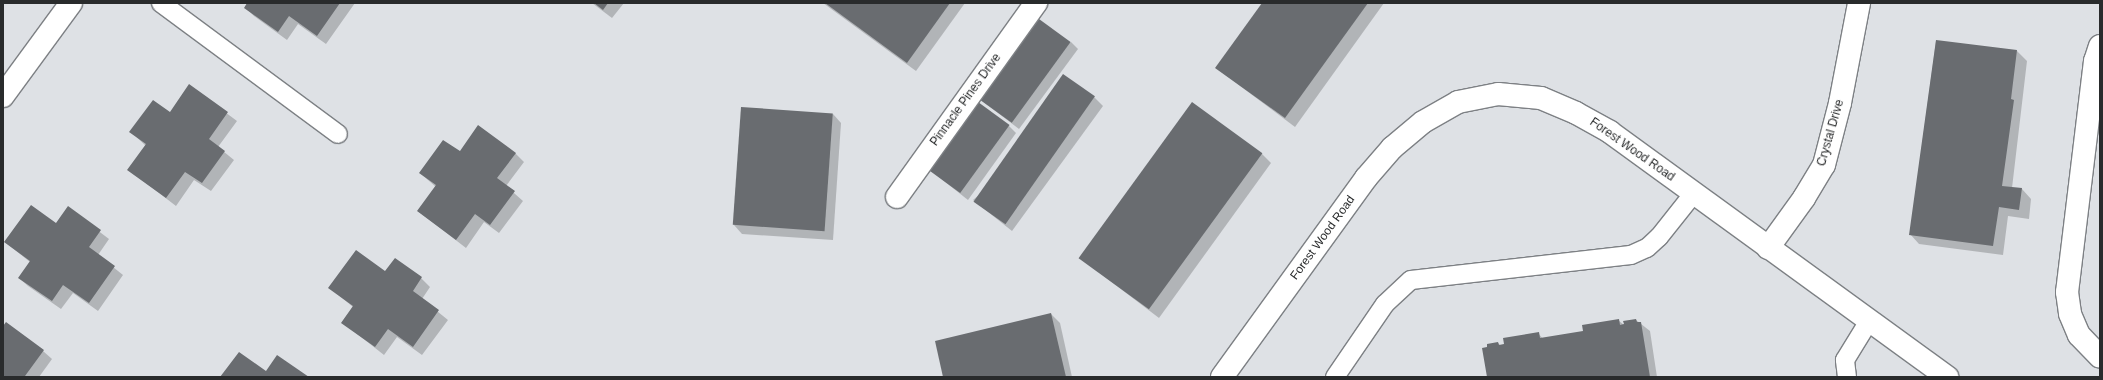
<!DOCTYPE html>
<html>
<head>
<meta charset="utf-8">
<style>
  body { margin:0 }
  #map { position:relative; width:2103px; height:380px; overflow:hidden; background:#dee1e5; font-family:Arial,sans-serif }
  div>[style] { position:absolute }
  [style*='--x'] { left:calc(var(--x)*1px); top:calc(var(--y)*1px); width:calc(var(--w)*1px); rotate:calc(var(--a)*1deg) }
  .shadow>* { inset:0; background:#0003 }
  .building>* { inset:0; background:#696c70; transform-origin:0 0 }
  .roads { filter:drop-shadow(1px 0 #7d8084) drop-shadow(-1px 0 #7d8084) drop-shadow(0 1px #7d8084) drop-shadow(0 -1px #7d8084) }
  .service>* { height:18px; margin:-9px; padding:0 9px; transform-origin:9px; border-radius:9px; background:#fff }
  .minor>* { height:22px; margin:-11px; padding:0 11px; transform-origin:11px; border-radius:11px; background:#fff }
  .tertiary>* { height:22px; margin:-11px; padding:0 11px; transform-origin:11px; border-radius:11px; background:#fff }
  span { translate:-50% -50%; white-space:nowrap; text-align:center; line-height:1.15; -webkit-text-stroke:4px #fff; paint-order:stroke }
  .street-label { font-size:12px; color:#292b2c }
  .frame { position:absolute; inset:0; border:4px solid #292b2c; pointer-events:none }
</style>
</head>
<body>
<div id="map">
  <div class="shadow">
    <i style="clip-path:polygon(248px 3px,355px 3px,326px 44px,298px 24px,287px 40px,254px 16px,245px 7px)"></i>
    <i style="clip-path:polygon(592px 3px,624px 3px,612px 18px)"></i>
    <i style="clip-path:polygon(823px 3px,965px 3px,916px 71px)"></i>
    <i style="clip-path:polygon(1263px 3px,1384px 3px,1295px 127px,1216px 68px)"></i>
    <i style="clip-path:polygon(1936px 41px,2017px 51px,2027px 61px,2012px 188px,2022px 189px,2031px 199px,2029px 219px,2008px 216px,2003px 255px,1919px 244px,1910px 234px)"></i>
    <i style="clip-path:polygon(1071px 42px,1078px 49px,1019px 129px,981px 100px)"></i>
    <i style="clip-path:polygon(190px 86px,237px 121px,218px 147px,234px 160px,211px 191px,194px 180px,176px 206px,129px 170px,146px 146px,131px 132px,170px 113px)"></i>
    <i style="clip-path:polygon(1094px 97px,1103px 106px,1012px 231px,973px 200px)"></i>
    <i style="clip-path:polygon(833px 114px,841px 123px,833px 240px,742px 234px,734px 225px)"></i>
    <i style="clip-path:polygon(1009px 126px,1016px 133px,968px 200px,930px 170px)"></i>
    <i style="clip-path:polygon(460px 153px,515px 153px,524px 162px,506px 186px,523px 201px,499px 233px,484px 222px,466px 248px,418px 211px,436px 187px,420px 173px)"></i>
    <i style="clip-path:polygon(1261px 153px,1271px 163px,1159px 318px,1080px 258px)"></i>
    <i style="clip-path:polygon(68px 208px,109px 239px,98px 255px,123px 275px,98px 311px,73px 293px,61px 309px,28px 286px,19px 278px,30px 262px,5px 242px,56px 225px)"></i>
    <i style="clip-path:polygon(386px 273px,421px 278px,430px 287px,422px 299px,448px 320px,422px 355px,397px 337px,384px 355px,342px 322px,353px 307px,330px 288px)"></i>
    <i style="clip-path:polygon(1051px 314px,1060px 323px,1072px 377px,944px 377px)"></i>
    <i style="clip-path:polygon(1618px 320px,1624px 325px,1636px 320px,1650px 331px,1657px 377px,1488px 377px,1488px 348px,1498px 343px,1501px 346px,1538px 333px,1543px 339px,1584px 332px)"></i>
    <i style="clip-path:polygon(3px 328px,43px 351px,52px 359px,39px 377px,3px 377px)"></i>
  </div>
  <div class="building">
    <i style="clip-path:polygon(247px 3px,340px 3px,317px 36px,289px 16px,278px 32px,244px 8px)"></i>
    <i style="clip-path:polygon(594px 3px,608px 3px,603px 10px)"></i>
    <i style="clip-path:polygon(825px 3px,950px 3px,907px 63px)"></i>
    <i style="clip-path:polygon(1262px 3px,1368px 3px,1285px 118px,1215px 68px)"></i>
    <i style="left:1039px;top:19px;width:39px;height:100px;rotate:36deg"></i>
    <i style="clip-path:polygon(1936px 40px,2017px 50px,2011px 99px,2014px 100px,2002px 186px,2022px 188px,2019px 210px,1999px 207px,1993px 246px,1909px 235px)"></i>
    <i style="left:1063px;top:74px;width:39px;height:156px;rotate:35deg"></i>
    <i style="clip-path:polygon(189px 84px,228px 112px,209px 139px,225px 151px,202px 183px,185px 172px,166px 198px,127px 170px,146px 144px,129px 132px,153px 100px,170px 112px)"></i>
    <i style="left:978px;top:102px;width:39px;height:84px;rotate:36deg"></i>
    <i style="left:1192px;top:102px;width:87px;height:193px;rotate:36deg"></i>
    <i style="left:741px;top:107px;width:92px;height:118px;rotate:4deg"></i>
    <i style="clip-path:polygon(478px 125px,516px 153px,497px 178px,515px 191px,490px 225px,475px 214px,456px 240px,417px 211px,436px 185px,419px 173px,443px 140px,460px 151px)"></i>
    <i style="clip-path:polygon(31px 205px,56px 223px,68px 206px,101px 230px,89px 247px,115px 266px,89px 303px,63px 285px,52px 301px,18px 278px,30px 261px,4px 242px)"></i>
    <i style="clip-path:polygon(356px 250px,385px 271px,395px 258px,422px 277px,413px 291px,439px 310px,413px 347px,388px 329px,375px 347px,341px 323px,353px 306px,328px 288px)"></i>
    <i style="clip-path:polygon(1051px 313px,1066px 377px,943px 377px,935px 341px)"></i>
    <i style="clip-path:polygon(1619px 319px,1620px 325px,1624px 324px,1623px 321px,1636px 319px,1637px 322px,1641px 322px,1650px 377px,1487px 377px,1482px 348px,1487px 347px,1487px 344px,1498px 342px,1499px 345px,1504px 344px,1503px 338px,1539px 332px,1540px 338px,1583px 331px,1582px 325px)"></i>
    <i style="clip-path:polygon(6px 322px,44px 350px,25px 376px,26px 377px,3px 377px,3px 326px)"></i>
    <i style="clip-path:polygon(239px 352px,266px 371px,277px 355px,309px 377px,220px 377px)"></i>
  </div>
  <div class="roads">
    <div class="service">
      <i style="--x:161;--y:3;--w:220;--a:36.5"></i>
      <i style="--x:1335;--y:377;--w:88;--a:-55.6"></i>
      <i style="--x:1385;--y:304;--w:35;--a:-43"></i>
      <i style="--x:1411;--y:280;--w:221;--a:-6.5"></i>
      <i style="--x:1631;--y:255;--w:17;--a:-24"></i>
      <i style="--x:1647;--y:248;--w:16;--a:-43"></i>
      <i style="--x:1659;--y:237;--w:56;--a:-51.5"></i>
      <i style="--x:1847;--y:377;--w:17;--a:-97"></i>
      <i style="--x:1845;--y:360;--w:46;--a:-58.4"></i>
    </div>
    <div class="minor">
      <i style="--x:2100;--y:46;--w:16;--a:108"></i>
      <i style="--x:2095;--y:61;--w:233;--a:96.9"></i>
      <i style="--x:2067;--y:292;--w:22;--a:82"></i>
      <i style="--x:2070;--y:314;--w:23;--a:67"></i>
      <i style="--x:2079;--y:335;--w:30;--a:46"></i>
      <i style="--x:897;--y:197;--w:239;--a:-54.4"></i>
      <i style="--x:1768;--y:248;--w:62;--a:-54.2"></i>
      <i style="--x:1804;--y:198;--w:39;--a:-59"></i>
      <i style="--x:1824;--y:165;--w:64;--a:-75.5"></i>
      <i style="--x:1840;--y:103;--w:102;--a:-79.2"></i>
      <i style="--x:1222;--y:377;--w:246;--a:-54.1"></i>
      <i style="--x:1366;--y:178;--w:40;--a:-49"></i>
      <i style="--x:1392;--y:148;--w:40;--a:-40"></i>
      <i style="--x:1423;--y:122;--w:40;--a:-29.7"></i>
      <i style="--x:1458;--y:102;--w:41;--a:-11.3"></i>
      <i style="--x:1498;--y:94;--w:43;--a:5.3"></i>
      <i style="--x:1541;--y:98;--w:38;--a:23"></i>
      <i style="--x:1576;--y:113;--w:39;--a:29"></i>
      <i style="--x:1610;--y:132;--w:417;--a:36"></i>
    </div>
    <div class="tertiary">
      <i style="--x:3;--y:96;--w:115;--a:-53.8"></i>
    </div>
  </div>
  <div class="street-label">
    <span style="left:966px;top:100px;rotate:-54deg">Pinnacle Pines Drive</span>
    <span style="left:1831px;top:133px;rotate:-74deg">Crystal Drive</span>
    <span style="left:1632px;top:150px;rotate:35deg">Forest Wood Road</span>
    <span style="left:1323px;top:238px;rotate:-54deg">Forest Wood Road</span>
  </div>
  <div class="frame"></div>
</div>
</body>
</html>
